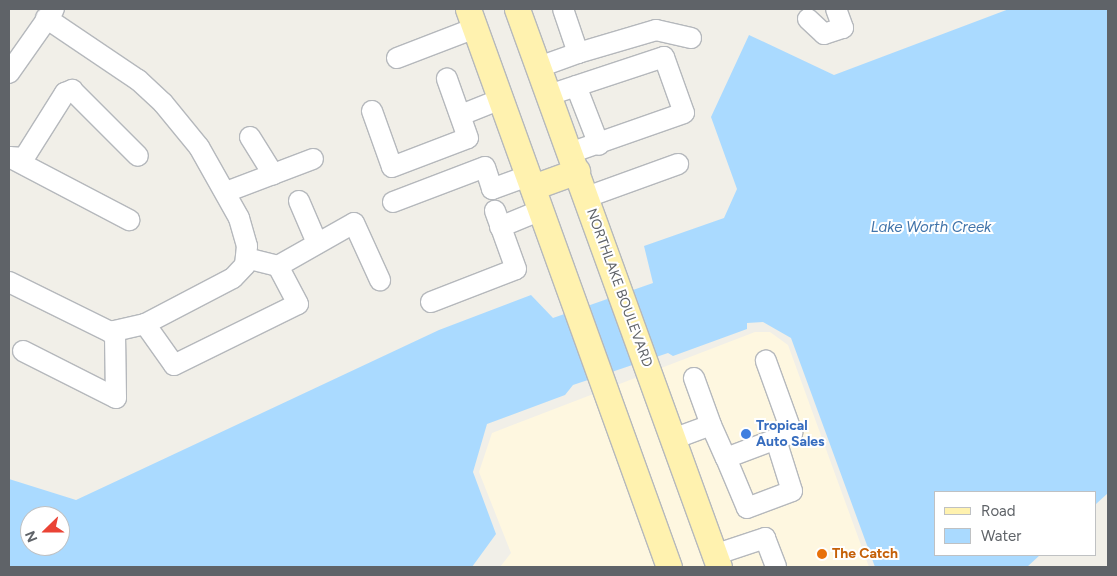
<!DOCTYPE html>
<html>
<head>
<meta charset="utf-8">
<style>
  body { margin:0 }
  #map { position:relative; width:1117px; height:576px; overflow:hidden; background:#f1efe8; font-family:Figtree,sans-serif }
  div>[style] { position:absolute }
  [style*='--x'] { left:calc(var(--x)*1px); top:calc(var(--y)*1px); width:calc(var(--w)*1px); rotate:calc(var(--a)*1deg) }
  .commercial>* { inset:0; background:#fef7e0 }
  .water>* { inset:0; background:#aadaff }
  .roads { filter:drop-shadow(1px 0 #b5b8bc) drop-shadow(-1px 0 #b5b8bc) drop-shadow(0 1px #b5b8bc) drop-shadow(0 -1px #b5b8bc) }
  .minor>* { height:20px; margin:-10px; padding:0 10px; transform-origin:10px; border-radius:10px; background:#fff }
  .major>* { height:25px; margin:-12.5px; padding:0 12.5px; transform-origin:12.5px; border-radius:12.5px; background:#fff2af }
  .dots>* { width:14px; height:14px; translate:-50% -50%; box-sizing:border-box; border:2px solid #fff; border-radius:50% }
  span { translate:-50% -50%; white-space:nowrap; text-align:center; line-height:1.15; -webkit-text-stroke:4px #fff; paint-order:stroke }
  .street-label { font-size:14px; color:#5f6368 }
  .shop-label { font-size:14px; color:#366cbe; font-weight:700 }
  .left { translate:0 -50%; text-align:left }
  .food-label { font-size:14px; color:#c56008; font-weight:700 }
  .water-label { font-size:15px; color:#4174aa; font-style:italic }
  .frame { position:absolute; inset:0; border:10px solid #5f6368; pointer-events:none }
  .legend { position:absolute; left:934px; top:491px; width:162px; height:65px; box-sizing:border-box; background:#fff; border:1px solid #bfc1c3; margin:0; padding:6px 9px; list-style:none; font-size:15px; color:#5f6368 }
  .legend li { display:flex; align-items:center; gap:10px; height:25px }
  .legend b { width:25px; border:1px solid #bfc1c3 }
  .north { position:absolute; left:20px; top:506px; width:50px; height:50px; box-sizing:border-box; background:#fff; border:1px solid #bfc1c3; border-radius:50%; rotate:248deg; font-size:14px; font-weight:700; line-height:20px; text-align:center; color:#5f6368 }
  .north::after { content:''; display:block; margin:auto; width:18px; height:22px; background:#ea4335; clip-path:polygon(50% 0,100% 100%,50% 72%,0 100%) }
</style>
</head>
<body>
<div id="map">
  <div class="commercial">
    <i style="clip-path:polygon(755px 332px,770px 332px,788px 345px,869px 567px,500px 567px,511px 553px,479px 472px,492px 433px)"></i>
  </div>
  <div class="water">
    <i style="clip-path:polygon(evenodd,1009px 9px,1108px 9px,1108px 493px,1096px 504px,1096px 492px,936px 492px,936px 555px,1040px 555px,1027px 567px,875px 567px,791px 338px,763px 322px,747px 323px,747px 329px,673px 356px,668px 353px,573px 385px,565px 395px,487px 424px,473px 472px,496px 534px,472px 567px,9px 567px,9px 479px,76px 500px,439px 330px,531px 295px,553px 318px,653px 283px,644px 246px,724px 218px,737px 189px,711px 117px,749px 35px,834px 75px,1009px 9px,30px 516px,60px 516px,60px 546px,30px 546px,30px 516px)"></i>
  </div>
  <div class="roads">
    <div class="minor">
      <i style="--x:808;--y:19;--w:22;--a:43"></i>
      <i style="--x:824;--y:34;--w:20;--a:-18"></i>
      <i style="--x:843;--y:28;--w:20;--a:-110"></i>
      <i style="--x:578;--y:53;--w:81;--a:-16.4"></i>
      <i style="--x:656;--y:30;--w:36;--a:13"></i>
      <i style="--x:397;--y:58;--w:84;--a:-21"></i>
      <i style="--x:539;--y:67;--w:41;--a:-19.7"></i>
      <i style="--x:578;--y:53;--w:46;--a:-108.8"></i>
      <i style="--x:9;--y:73;--w:78;--a:-54.9"></i>
      <i style="--x:576;--y:86;--w:63;--a:68.7"></i>
      <i style="--x:549;--y:95;--w:121;--a:-18.3"></i>
      <i style="--x:664;--y:57;--w:59;--a:70.3"></i>
      <i style="--x:684;--y:113;--w:121;--a:160.7"></i>
      <i style="--x:372;--y:111;--w:59;--a:70.3"></i>
      <i style="--x:392;--y:167;--w:81;--a:-20.9"></i>
      <i style="--x:468;--y:138;--w:63;--a:-109.6"></i>
      <i style="--x:461;--y:115;--w:43;--a:-21.8"></i>
      <i style="--x:250;--y:137;--w:44;--a:58.1"></i>
      <i style="--x:9;--y:157;--w:15;--a:4"></i>
      <i style="--x:24;--y:158;--w:77;--a:-57.8"></i>
      <i style="--x:65;--y:93;--w:8;--a:-23"></i>
      <i style="--x:72;--y:90;--w:93;--a:45"></i>
      <i style="--x:9;--y:157;--w:136;--a:27.7"></i>
      <i style="--x:226;--y:192;--w:93;--a:-20.8"></i>
      <i style="--x:587;--y:197;--w:97;--a:-19.9"></i>
      <i style="--x:299;--y:201;--w:46;--a:66.8"></i>
      <i style="--x:393;--y:202;--w:98;--a:-20.8"></i>
      <i style="--x:485;--y:167;--w:23;--a:72"></i>
      <i style="--x:492;--y:189;--w:38;--a:-20"></i>
      <i style="--x:500;--y:227;--w:44;--a:-22.5"></i>
      <i style="--x:278;--y:266;--w:87;--a:-29.5"></i>
      <i style="--x:354;--y:223;--w:63;--a:65.5"></i>
      <i style="--x:9;--y:282;--w:113;--a:26.3"></i>
      <i style="--x:110;--y:332;--w:36;--a:-13"></i>
      <i style="--x:145;--y:324;--w:99;--a:-27.6"></i>
      <i style="--x:233;--y:278;--w:18;--a:-47"></i>
      <i style="--x:245;--y:265;--w:19;--a:-84"></i>
      <i style="--x:247;--y:246;--w:29;--a:-106"></i>
      <i style="--x:239;--y:218;--w:81;--a:-119.4"></i>
      <i style="--x:199;--y:147;--w:57;--a:-129.3"></i>
      <i style="--x:163;--y:103;--w:34;--a:-137"></i>
      <i style="--x:138;--y:80;--w:111;--a:-146"></i>
      <i style="--x:431;--y:302;--w:91;--a:-21.2"></i>
      <i style="--x:516;--y:269;--w:62;--a:-109.9"></i>
      <i style="--x:145;--y:324;--w:50;--a:54.7"></i>
      <i style="--x:174;--y:365;--w:138;--a:-26.2"></i>
      <i style="--x:298;--y:304;--w:43;--a:-117.8"></i>
      <i style="--x:278;--y:266;--w:33;--a:-166"></i>
      <i style="--x:23;--y:351;--w:104;--a:26.8"></i>
      <i style="--x:116;--y:398;--w:67;--a:-90.9"></i>
      <i style="--x:711;--y:425;--w:36;--a:66"></i>
      <i style="--x:726;--y:458;--w:71;--a:-20.7"></i>
      <i style="--x:792;--y:433;--w:77;--a:-109.9"></i>
      <i style="--x:673;--y:439;--w:40;--a:-20.2"></i>
      <i style="--x:711;--y:425;--w:50;--a:-109.9"></i>
      <i style="--x:726;--y:458;--w:54;--a:67.2"></i>
      <i style="--x:747;--y:508;--w:48;--a:-20.7"></i>
      <i style="--x:792;--y:491;--w:53;--a:-107.4"></i>
      <i style="--x:714;--y:555;--w:54;--a:-18.4"></i>
      <i style="--x:765;--y:538;--w:31;--a:69"></i>
    </div>
    <div class="major">
      <i style="--x:468;--y:9;--w:593;--a:70.19"></i>
      <i style="--x:517;--y:9;--w:593;--a:70.1"></i>
      <i style="--x:533;--y:187;--w:47;--a:-20"></i>
    </div>
  </div>
  <div class="dots">
    <i style="left:746px;top:434px;background:#3f7fe0"></i>
    <i style="left:822px;top:554px;background:#e8710a"></i>
  </div>
  <div class="street-label">
    <span style="left:619px;top:288px;rotate:70deg">NORTHLAKE BOULEVARD</span>
  </div>
  <div class="shop-label">
    <span class="left" style="left:756px;top:434px">Tropical<br>Auto Sales</span>
  </div>
  <div class="food-label">
    <span class="left" style="left:832px;top:554px">The Catch</span>
  </div>
  <div class="water-label">
    <span style="left:931px;top:228px">Lake Worth Creek</span>
  </div>
  <div class="frame"></div>
  <ul class="legend">
  <li><b style="height:6px;background:#fff2af"></b>Road</li>
  <li><b style="height:14px;background:#aadaff"></b>Water</li>
  </ul>
  <div class="north">N</div>
</div>
</body>
</html>
